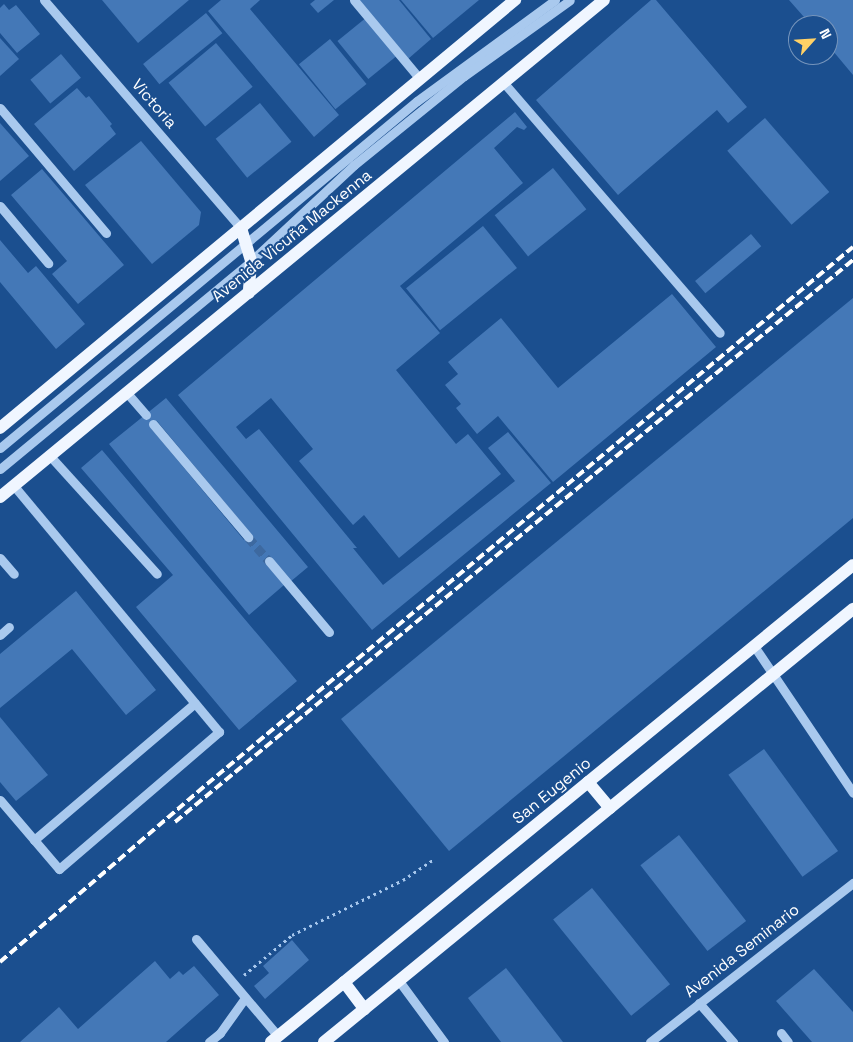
<!DOCTYPE html>
<html>
<head>
<meta charset="utf-8">
<style>
  body { margin:0 }
  #map { position:relative; width:853px; height:1042px; overflow:hidden; background:#1b4f8f; font-family:"Space Grotesk",sans-serif }
  div>[style] { position:absolute }
  [style*='--x'] { left:calc(var(--x)*1px); top:calc(var(--y)*1px); width:calc(var(--w)*1px); rotate:calc(var(--a)*1deg) }
  .building>* { inset:0; background:#4478b7; transform-origin:0 0 }
  .minor-tunnel>* { height:9px; margin-top:-4.5px; transform-origin:0; background:repeating-linear-gradient(90deg,#3d69a0 0 9px,transparent 0 13.5px) }
  .path>* { height:3px; margin-top:-1.5px; transform-origin:0; background:repeating-linear-gradient(90deg,#a9c9ee 0 2.5px,transparent 0 6.5px) }
  .minor>* { height:9px; margin:-4.5px; padding:0 4.5px; transform-origin:4.5px; border-radius:4.5px; background:#a9c9ee }
  .major>* { height:12px; margin:-6px; padding:0 6px; transform-origin:6px; border-radius:6px; background:#f0f6ff }
  .rail>* { height:4px; margin-top:-2px; transform-origin:0; background:repeating-linear-gradient(90deg,#fff 0 9px,transparent 0 13px) }
  span { translate:-50% -50%; white-space:nowrap; text-align:center; line-height:1.15; -webkit-text-stroke:4px #1b4f8f; paint-order:stroke }
  .street-label { font-size:16px; color:#fff }
  .north { position:absolute; left:788px; top:15px; width:50px; height:50px; box-sizing:border-box; background:#1b4f8f; border:1px solid #7695bc; border-radius:50%; rotate:64deg; font-size:14px; font-weight:700; line-height:20px; text-align:center; color:#fff }
  .north::after { content:''; display:block; margin:auto; width:18px; height:22px; background:#ffd166; clip-path:polygon(50% 0,100% 100%,50% 72%,0 100%) }
</style>
</head>
<body>
<div id="map">
  <div class="building">
    <i style="clip-path:polygon(102px 0,189px 0,138px 43px)"></i>
    <i style="clip-path:polygon(221px 0,260px 0,250px 9px,339px 115px,314px 137px,208px 11px)"></i>
    <i style="clip-path:polygon(315px 0,334px 0,318px 13px,310px 4px)"></i>
    <i style="clip-path:polygon(359px 0,399px 0,431px 39px,408px 59px)"></i>
    <i style="clip-path:polygon(401px 0,479px 0,433px 38px)"></i>
    <i style="clip-path:polygon(651px 0,656px 0,747px 107px,728px 123px,717px 110px,618px 195px,536px 100px)"></i>
    <i style="clip-path:polygon(789px 0,853px 0,853px 75px,828px 45px,828px 25px,811px 25px)"></i>
    <i style="clip-path:polygon(4px 4px,9px 10px,16px 5px,40px 34px,17px 53px,0 33px,0 8px)"></i>
    <i style="left:206px;top:13px;width:26px;height:81px;rotate:51deg"></i>
    <i style="left:367px;top:17px;width:49px;height:38px;rotate:51deg"></i>
    <i style="clip-path:polygon(0 38px,19px 59px,0 76px)"></i>
    <i style="left:330px;top:39px;width:58px;height:40px;rotate:51deg"></i>
    <i style="left:216px;top:43px;width:57px;height:62px;rotate:50deg"></i>
    <i style="left:61px;top:54px;width:31px;height:40px;rotate:50deg"></i>
    <i style="clip-path:polygon(77px 88px,86px 98px,89px 96px,112px 124px,110px 126px,116px 134px,74px 171px,34px 124px)"></i>
    <i style="left:260px;top:103px;width:50px;height:57px;rotate:51deg"></i>
    <i style="clip-path:polygon(515px 112px,527px 127px,524px 130px,517px 127px,494px 148px,523px 183px,400px 286px,440px 333px,396px 370px,456px 444px,468px 434px,501px 474px,399px 558px,364px 515px,353px 525px,299px 461px,313px 449px,271px 398px,236px 427px,246px 439px,259px 429px,357px 548px,353px 548px,383px 585px,515px 481px,488px 448px,508px 432px,551px 483px,372px 630px,178px 395px)"></i>
    <i style="left:765px;top:118px;width:98px;height:50px;rotate:49deg"></i>
    <i style="clip-path:polygon(0 123px,29px 156px,0 181px)"></i>
    <i style="clip-path:polygon(141px 141px,201px 212px,199px 225px,152px 264px,85px 185px)"></i>
    <i style="left:553px;top:168px;width:53px;height:75px;rotate:51deg"></i>
    <i style="clip-path:polygon(42px 169px,124px 265px,78px 304px,52px 274px,67px 261px,11px 195px)"></i>
    <i style="left:483px;top:226px;width:54px;height:99px;rotate:51deg"></i>
    <i style="left:751px;top:234px;width:16px;height:73px;rotate:50deg"></i>
    <i style="clip-path:polygon(0 240px,28px 273px,36px 266px,85px 324px,56px 349px,0 282px)"></i>
    <i style="clip-path:polygon(672px 294px,716px 347px,553px 482px,498px 416px,477px 434px,456px 408px,461px 404px,445px 385px,458px 374px,448px 362px,501px 318px,558px 388px)"></i>
    <i style="clip-path:polygon(853px 298px,853px 518px,449px 851px,341px 719px)"></i>
    <i style="clip-path:polygon(evenodd,166px 398px,308px 567px,290px 582px,266px 564px,284px 585px,249px 615px,109px 444px,166px 398px,157px 421px,251px 534px,244px 540px,150px 427px,157px 421px)"></i>
    <i style="clip-path:polygon(102px 450px,297px 681px,239px 730px,136px 607px,173px 575px,81px 468px)"></i>
    <i style="clip-path:polygon(76px 591px,156px 690px,126px 715px,72px 649px,0 708px,0 654px)"></i>
    <i style="clip-path:polygon(0 717px,48px 775px,16px 801px,0 782px)"></i>
    <i style="left:764px;top:749px;width:126px;height:44px;rotate:54deg"></i>
    <i style="left:679px;top:835px;width:109px;height:49px;rotate:52deg"></i>
    <i style="left:592px;top:888px;width:124px;height:50px;rotate:51deg"></i>
    <i style="clip-path:polygon(292px 940px,309px 960px,265px 999px,254px 986px,269px 973px,263px 966px)"></i>
    <i style="clip-path:polygon(155px 961px,170px 979px,179px 971px,183px 975px,194px 966px,219px 995px,166px 1042px,20px 1042px,59px 1007px,78px 1029px)"></i>
    <i style="clip-path:polygon(506px 968px,563px 1042px,501px 1042px,468px 998px)"></i>
    <i style="clip-path:polygon(814px 969px,853px 1012px,853px 1042px,812px 1042px,776px 1001px)"></i>
  </div>
  <div class="minor-tunnel">
    <i style="--x:248;--y:537;--w:32;--a:49"></i>
  </div>
  <div class="path">
    <i style="--x:244;--y:975;--w:62;--a:-39.8"></i>
    <i style="--x:292;--y:935;--w:124;--a:-26.4"></i>
    <i style="--x:403;--y:880;--w:36;--a:-34"></i>
  </div>
  <div class="minor">
    <i style="--x:44;--y:0;--w:301;--a:49.2"></i>
    <i style="--x:354;--y:0;--w:103;--a:50.1"></i>
    <i style="--x:504;--y:83;--w:330;--a:49.2"></i>
    <i style="--x:0;--y:108;--w:164;--a:49.7"></i>
    <i style="--x:0;--y:206;--w:75;--a:49.9"></i>
    <i style="--x:127;--y:393;--w:29;--a:49"></i>
    <i style="--x:153;--y:424;--w:148;--a:49.9"></i>
    <i style="--x:0;--y:448;--w:542;--a:-39.77"></i>
    <i style="--x:417;--y:101;--w:171;--a:-36.2"></i>
    <i style="--x:50;--y:456;--w:159;--a:47.8"></i>
    <i style="--x:0;--y:469;--w:326;--a:-39.6"></i>
    <i style="--x:251;--y:261;--w:141;--a:-43"></i>
    <i style="--x:354;--y:165;--w:141;--a:-39"></i>
    <i style="--x:464;--y:76;--w:130;--a:-35.6"></i>
    <i style="--x:0;--y:558;--w:21;--a:49"></i>
    <i style="--x:269;--y:561;--w:93;--a:49.8"></i>
    <i style="--x:0;--y:635;--w:12;--a:-42"></i>
    <i style="--x:754;--y:646;--w:177;--a:56"></i>
    <i style="--x:0;--y:800;--w:91;--a:49.5"></i>
    <i style="--x:59;--y:869;--w:211;--a:-40.6"></i>
    <i style="--x:219;--y:732;--w:320;--a:-129.8"></i>
    <i style="--x:34;--y:840;--w:211;--a:-40.4"></i>
    <i style="--x:196;--y:939;--w:127;--a:49.8"></i>
    <i style="--x:399;--y:981;--w:76;--a:53.6"></i>
    <i style="--x:699;--y:1003;--w:52;--a:48.9"></i>
    <i style="--x:781;--y:1033;--w:11;--a:52"></i>
    <i style="--x:209;--y:1042;--w:14;--a:-39"></i>
    <i style="--x:220;--y:1033;--w:43;--a:-54.5"></i>
    <i style="--x:650;--y:1042;--w:258;--a:-38.1"></i>
  </div>
  <div class="major">
    <i style="--x:241;--y:228;--w:34;--a:73"></i>
    <i style="--x:251;--y:261;--w:32;--a:94"></i>
    <i style="--x:0;--y:428;--w:670;--a:-39.73"></i>
    <i style="--x:0;--y:497;--w:782;--a:-39.45"></i>
    <i style="--x:588;--y:782;--w:34;--a:50"></i>
    <i style="--x:344;--y:982;--w:34;--a:53"></i>
    <i style="--x:271;--y:1042;--w:752;--a:-39.34"></i>
    <i style="--x:324;--y:1042;--w:684;--a:-39.3"></i>
  </div>
  <div class="rail">
    <i style="--x:175;--y:822;--w:881;--a:-39.66"></i>
    <i style="--x:0;--y:962;--w:273;--a:-40.7"></i>
    <i style="--x:207;--y:784;--w:840;--a:-39.74"></i>
  </div>
  <div class="street-label">
    <span style="left:154px;top:104px;rotate:49deg">Victoria</span>
    <span style="left:292px;top:236px;rotate:-39deg">Avenida Vicuña Mackenna</span>
    <span style="left:552px;top:791px;rotate:-39deg">San Eugenio</span>
    <span style="left:742px;top:951px;rotate:-38deg">Avenida Seminario</span>
  </div>
  <div class="north">N</div>
</div>
</body>
</html>
